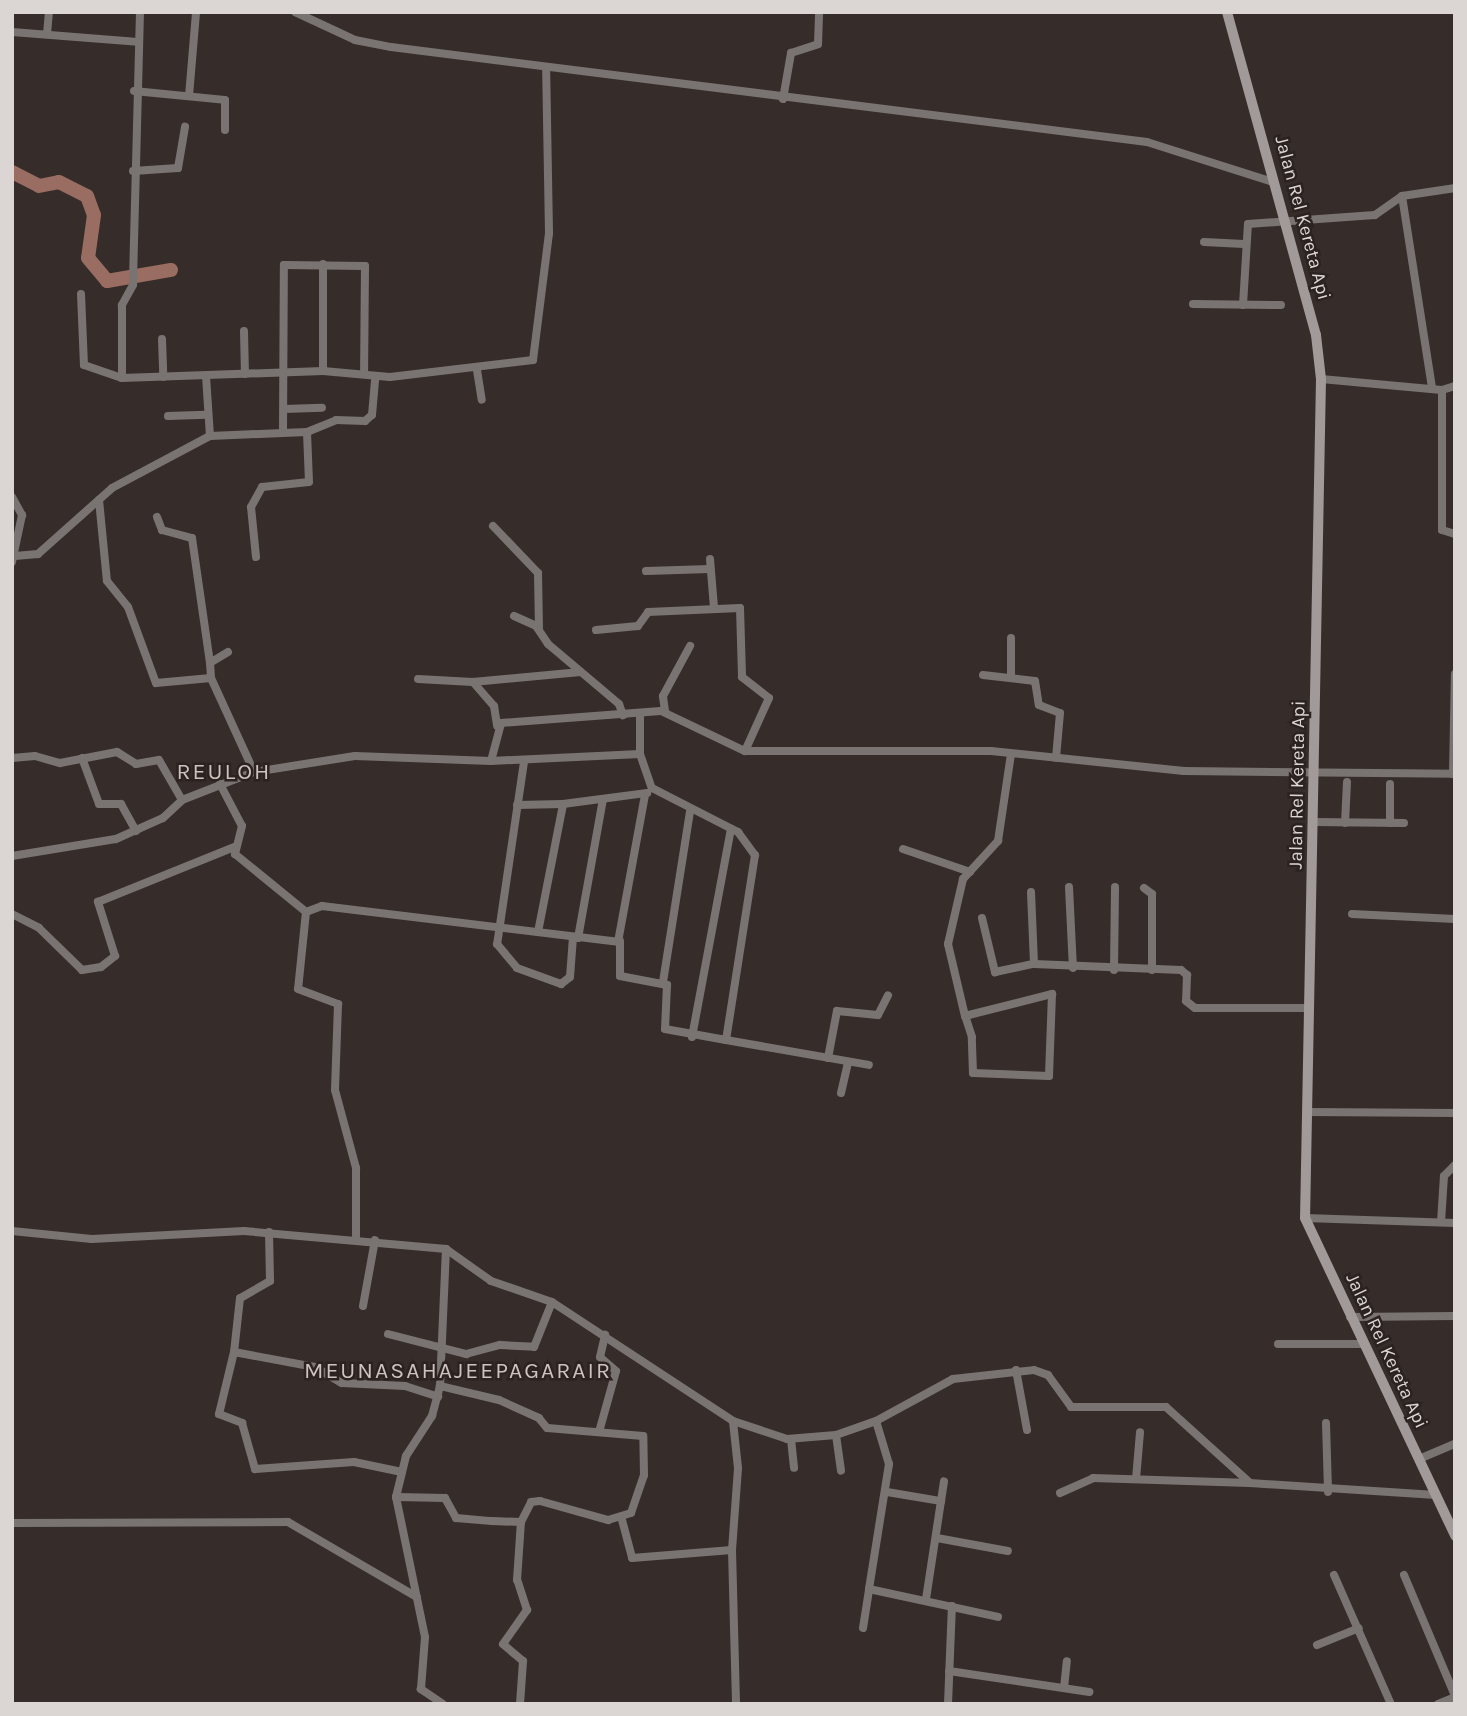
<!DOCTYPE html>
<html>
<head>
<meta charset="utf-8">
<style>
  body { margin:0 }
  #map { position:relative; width:1467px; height:1716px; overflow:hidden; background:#362d2a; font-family:Karla,sans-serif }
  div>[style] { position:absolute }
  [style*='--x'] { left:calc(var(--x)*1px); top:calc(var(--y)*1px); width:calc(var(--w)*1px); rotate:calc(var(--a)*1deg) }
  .river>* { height:14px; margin:-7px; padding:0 7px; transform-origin:7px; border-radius:7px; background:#9a6d62 }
  .minor>* { height:8px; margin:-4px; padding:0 4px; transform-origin:4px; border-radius:4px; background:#797472 }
  .secondary>* { height:10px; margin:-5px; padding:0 5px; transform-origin:5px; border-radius:5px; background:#a29a98 }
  span { translate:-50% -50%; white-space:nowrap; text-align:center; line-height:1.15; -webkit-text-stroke:5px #2c2321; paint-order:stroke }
  .street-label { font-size:19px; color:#dbd5d3 }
  .quarter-label { font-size:23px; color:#cec2bf; letter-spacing:2px }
  .frame { position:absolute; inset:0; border:14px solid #dbd5d3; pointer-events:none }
</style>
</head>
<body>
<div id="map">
  <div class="river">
    <i style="--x:12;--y:172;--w:30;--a:27"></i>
    <i style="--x:39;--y:186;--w:20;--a:-11"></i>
    <i style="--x:59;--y:182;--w:31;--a:27"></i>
    <i style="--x:87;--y:196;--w:20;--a:70"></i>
    <i style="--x:94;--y:215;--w:43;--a:97.9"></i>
    <i style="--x:88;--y:258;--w:30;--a:50"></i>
    <i style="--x:107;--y:281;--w:65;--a:-9.8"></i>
  </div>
  <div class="minor">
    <i style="--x:140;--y:12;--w:273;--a:91.5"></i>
    <i style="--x:133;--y:285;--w:23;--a:119"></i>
    <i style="--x:122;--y:305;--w:73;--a:90"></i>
    <i style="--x:122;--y:378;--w:201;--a:-2"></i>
    <i style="--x:323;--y:371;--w:67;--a:5.1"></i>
    <i style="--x:390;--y:377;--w:144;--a:-6.8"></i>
    <i style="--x:533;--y:360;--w:128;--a:-82.8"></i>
    <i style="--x:549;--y:233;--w:164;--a:-91"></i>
    <i style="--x:295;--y:12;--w:66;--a:25"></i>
    <i style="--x:355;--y:40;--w:37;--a:11"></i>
    <i style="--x:391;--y:47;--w:762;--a:7.16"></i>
    <i style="--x:1147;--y:142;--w:132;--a:17.6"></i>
    <i style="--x:12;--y:32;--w:126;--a:4.5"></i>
    <i style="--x:47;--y:34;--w:22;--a:-85"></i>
    <i style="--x:134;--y:91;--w:91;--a:5.6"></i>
    <i style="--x:225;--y:100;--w:30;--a:90"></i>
    <i style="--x:189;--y:96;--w:84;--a:-85.2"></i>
    <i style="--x:783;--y:99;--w:47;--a:-80.1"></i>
    <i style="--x:791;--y:53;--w:28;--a:-18"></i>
    <i style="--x:818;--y:44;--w:32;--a:-88"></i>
    <i style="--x:133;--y:171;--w:45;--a:-3.8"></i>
    <i style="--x:178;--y:168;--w:42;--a:-80.3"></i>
    <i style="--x:1402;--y:196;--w:194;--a:81.1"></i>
    <i style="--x:1204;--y:242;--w:40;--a:2.9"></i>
    <i style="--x:323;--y:264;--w:107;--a:90"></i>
    <i style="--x:81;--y:294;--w:71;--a:87.6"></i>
    <i style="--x:84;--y:365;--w:40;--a:18.9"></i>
    <i style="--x:1193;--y:304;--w:88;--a:0.7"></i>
    <i style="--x:1243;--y:305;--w:81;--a:-86.5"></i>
    <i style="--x:1248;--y:224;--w:127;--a:-4.1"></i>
    <i style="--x:1375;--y:215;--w:33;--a:-35"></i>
    <i style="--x:1402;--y:196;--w:54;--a:-8.6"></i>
    <i style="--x:244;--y:331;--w:43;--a:88.7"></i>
    <i style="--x:162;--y:339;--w:38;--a:88"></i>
    <i style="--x:477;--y:370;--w:30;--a:81"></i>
    <i style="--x:206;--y:376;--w:60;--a:86.2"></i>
    <i style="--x:1321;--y:379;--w:121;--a:5.2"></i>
    <i style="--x:1442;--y:390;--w:14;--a:-17"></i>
    <i style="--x:1442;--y:390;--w:140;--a:90"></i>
    <i style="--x:1442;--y:530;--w:14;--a:17"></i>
    <i style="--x:284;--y:409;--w:38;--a:-2"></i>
    <i style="--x:168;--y:416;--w:38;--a:-2"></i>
    <i style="--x:283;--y:432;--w:167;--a:-89.7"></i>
    <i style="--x:284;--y:265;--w:81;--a:0.7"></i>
    <i style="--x:365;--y:266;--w:107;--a:90.5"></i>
    <i style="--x:12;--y:497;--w:21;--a:61"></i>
    <i style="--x:22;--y:515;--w:48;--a:102"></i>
    <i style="--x:99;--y:500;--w:81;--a:84.4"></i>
    <i style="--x:107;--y:581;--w:33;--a:51"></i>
    <i style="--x:128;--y:607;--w:81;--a:69.8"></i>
    <i style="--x:156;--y:683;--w:55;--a:-5.2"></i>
    <i style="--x:157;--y:517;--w:14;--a:69"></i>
    <i style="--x:162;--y:530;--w:31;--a:15"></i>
    <i style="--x:192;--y:538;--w:126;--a:81.8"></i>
    <i style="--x:493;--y:526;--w:65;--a:46.2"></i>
    <i style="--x:538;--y:573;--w:56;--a:89"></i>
    <i style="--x:15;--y:556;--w:23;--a:-5"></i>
    <i style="--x:38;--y:554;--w:99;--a:-41.7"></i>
    <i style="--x:112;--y:488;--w:111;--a:-28"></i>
    <i style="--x:210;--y:436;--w:97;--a:-2.4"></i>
    <i style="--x:307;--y:432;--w:31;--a:-22"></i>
    <i style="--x:336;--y:420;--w:29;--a:2"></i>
    <i style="--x:365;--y:421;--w:9;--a:-41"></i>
    <i style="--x:372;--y:415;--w:38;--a:-85"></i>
    <i style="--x:256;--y:557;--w:50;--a:-95.7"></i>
    <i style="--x:251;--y:507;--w:23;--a:-61"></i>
    <i style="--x:262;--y:487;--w:47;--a:-6.1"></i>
    <i style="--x:309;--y:482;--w:50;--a:-92.3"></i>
    <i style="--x:710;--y:559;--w:49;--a:85.3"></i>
    <i style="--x:646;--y:571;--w:64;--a:-1.8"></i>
    <i style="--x:514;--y:616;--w:24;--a:24"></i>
    <i style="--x:536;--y:626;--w:22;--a:56"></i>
    <i style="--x:548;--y:644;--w:93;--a:40.2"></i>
    <i style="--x:619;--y:704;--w:12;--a:70"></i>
    <i style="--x:596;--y:630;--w:42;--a:-5.4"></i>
    <i style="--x:638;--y:626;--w:17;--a:-54"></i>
    <i style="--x:648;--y:612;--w:92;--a:-2.5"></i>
    <i style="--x:740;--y:608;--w:69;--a:88.3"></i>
    <i style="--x:742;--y:677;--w:34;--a:38"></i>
    <i style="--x:769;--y:698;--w:58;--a:114.4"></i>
    <i style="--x:228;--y:652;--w:21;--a:149"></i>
    <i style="--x:210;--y:663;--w:15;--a:86"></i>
    <i style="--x:211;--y:678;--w:103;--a:65.4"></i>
    <i style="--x:983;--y:675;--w:52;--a:6.6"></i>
    <i style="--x:1035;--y:681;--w:24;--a:81"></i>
    <i style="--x:1039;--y:705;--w:22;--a:21"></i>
    <i style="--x:1060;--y:713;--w:45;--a:95.1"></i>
    <i style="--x:1011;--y:678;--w:40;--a:-90"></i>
    <i style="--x:418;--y:679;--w:55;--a:3.1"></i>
    <i style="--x:473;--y:682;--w:32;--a:49"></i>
    <i style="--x:494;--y:706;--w:20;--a:81"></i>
    <i style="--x:473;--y:682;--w:108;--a:-5.3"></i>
    <i style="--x:665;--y:711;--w:15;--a:-98"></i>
    <i style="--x:663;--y:696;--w:57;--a:-61.6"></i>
    <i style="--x:640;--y:714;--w:40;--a:90"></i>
    <i style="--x:640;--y:754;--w:36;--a:71"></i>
    <i style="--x:652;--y:788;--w:97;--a:27.1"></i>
    <i style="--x:738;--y:832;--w:29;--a:54"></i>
    <i style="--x:755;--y:855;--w:187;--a:98.9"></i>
    <i style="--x:726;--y:1040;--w:145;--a:9.9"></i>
    <i style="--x:12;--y:758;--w:23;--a:-5"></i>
    <i style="--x:35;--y:756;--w:26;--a:16"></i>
    <i style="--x:60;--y:763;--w:58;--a:-10.9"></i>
    <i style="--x:117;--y:752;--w:22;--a:32"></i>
    <i style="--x:136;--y:764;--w:23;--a:-10"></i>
    <i style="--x:159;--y:760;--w:46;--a:60.1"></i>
    <i style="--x:182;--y:800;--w:77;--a:-21.3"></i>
    <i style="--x:254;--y:772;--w:102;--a:-9"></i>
    <i style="--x:355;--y:756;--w:136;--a:2.1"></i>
    <i style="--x:491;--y:761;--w:39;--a:-75"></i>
    <i style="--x:501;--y:723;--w:160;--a:-4.3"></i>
    <i style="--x:661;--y:711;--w:93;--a:25.5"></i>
    <i style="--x:745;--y:751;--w:246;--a:0"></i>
    <i style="--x:991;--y:751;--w:194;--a:5.9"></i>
    <i style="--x:1184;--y:771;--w:271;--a:0.6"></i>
    <i style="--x:82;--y:758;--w:49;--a:69.7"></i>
    <i style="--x:99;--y:804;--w:22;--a:0"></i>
    <i style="--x:121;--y:804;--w:31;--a:61"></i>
    <i style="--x:491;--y:761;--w:149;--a:-2.7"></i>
    <i style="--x:524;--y:762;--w:184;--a:98.4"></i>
    <i style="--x:497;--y:944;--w:31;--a:50"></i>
    <i style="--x:517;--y:968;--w:47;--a:20"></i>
    <i style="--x:561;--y:984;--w:11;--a:-38"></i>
    <i style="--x:570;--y:977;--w:40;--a:-85.7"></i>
    <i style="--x:1453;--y:774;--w:100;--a:-88.9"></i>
    <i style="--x:220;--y:784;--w:47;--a:62.4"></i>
    <i style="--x:242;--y:826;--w:29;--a:104"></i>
    <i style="--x:235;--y:854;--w:92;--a:39.2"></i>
    <i style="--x:306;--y:912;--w:77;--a:95.9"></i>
    <i style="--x:298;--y:989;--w:43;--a:20.6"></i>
    <i style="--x:338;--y:1004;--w:86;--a:92"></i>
    <i style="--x:335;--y:1090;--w:81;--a:74.9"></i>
    <i style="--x:356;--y:1168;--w:68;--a:90"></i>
    <i style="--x:517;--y:805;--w:46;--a:-1.2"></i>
    <i style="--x:1314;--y:822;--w:90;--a:0.6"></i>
    <i style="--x:1345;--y:823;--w:41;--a:-87.2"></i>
    <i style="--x:1390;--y:823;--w:39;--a:-90"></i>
    <i style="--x:903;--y:849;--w:71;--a:18.9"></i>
    <i style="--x:12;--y:856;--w:105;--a:-9.3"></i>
    <i style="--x:116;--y:839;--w:51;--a:-24.1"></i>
    <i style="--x:163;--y:818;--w:26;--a:-43"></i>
    <i style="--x:1069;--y:887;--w:81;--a:87.2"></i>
    <i style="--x:1144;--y:888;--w:10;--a:37"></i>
    <i style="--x:1152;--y:894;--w:76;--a:90"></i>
    <i style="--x:1031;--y:892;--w:72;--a:87.6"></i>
    <i style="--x:306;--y:912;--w:17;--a:-21"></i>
    <i style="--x:322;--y:906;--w:298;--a:6.9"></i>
    <i style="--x:618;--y:942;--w:149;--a:-79.6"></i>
    <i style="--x:12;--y:914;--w:30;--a:27"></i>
    <i style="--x:39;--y:928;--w:60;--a:44.3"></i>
    <i style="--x:82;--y:970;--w:19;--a:-9"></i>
    <i style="--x:101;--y:967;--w:18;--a:-38"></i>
    <i style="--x:115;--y:956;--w:57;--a:-107.5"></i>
    <i style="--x:98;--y:902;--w:147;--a:-22"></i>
    <i style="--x:1352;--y:914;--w:103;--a:2.8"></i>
    <i style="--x:982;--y:918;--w:56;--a:76.5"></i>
    <i style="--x:995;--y:972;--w:40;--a:-12"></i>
    <i style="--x:1034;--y:964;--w:147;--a:2.3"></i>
    <i style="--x:1181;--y:970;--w:8;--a:40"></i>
    <i style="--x:1187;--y:975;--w:26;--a:92"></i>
    <i style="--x:1186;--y:1001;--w:11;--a:38"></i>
    <i style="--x:1195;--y:1008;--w:115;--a:0"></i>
    <i style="--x:538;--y:932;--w:130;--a:-78.9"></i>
    <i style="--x:563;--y:804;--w:85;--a:-7.5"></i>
    <i style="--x:578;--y:938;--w:141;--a:-79.8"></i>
    <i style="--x:620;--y:941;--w:35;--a:90"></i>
    <i style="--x:620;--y:976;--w:48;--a:10.8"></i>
    <i style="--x:667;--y:985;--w:44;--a:92.6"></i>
    <i style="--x:665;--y:1029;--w:62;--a:10.2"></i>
    <i style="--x:1114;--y:970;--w:83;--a:-89.3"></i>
    <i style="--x:663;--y:982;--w:173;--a:-81"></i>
    <i style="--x:965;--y:1016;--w:90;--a:-14.2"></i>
    <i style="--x:1052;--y:994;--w:82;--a:92.1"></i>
    <i style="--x:1049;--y:1076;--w:76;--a:-177.7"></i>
    <i style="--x:973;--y:1073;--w:36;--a:-92"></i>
    <i style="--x:972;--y:1037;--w:22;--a:-108"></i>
    <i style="--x:965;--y:1016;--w:74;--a:-103.3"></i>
    <i style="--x:948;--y:944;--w:67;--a:-77"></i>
    <i style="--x:963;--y:879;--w:52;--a:-47.4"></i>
    <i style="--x:998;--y:841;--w:88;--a:-81.5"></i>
    <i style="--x:692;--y:1037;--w:212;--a:-79.4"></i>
    <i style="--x:828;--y:1058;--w:48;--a:-79.2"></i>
    <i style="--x:837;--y:1011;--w:41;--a:5.6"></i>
    <i style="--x:878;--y:1015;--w:22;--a:-63"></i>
    <i style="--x:841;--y:1093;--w:32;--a:-77"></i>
    <i style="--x:1307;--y:1112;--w:148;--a:0.4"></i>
    <i style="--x:1305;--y:1218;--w:150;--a:1.9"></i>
    <i style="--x:1441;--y:1222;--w:46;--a:-86.3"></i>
    <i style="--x:1444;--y:1176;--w:16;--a:-45"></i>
    <i style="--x:12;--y:1231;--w:80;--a:5.7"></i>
    <i style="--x:92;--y:1239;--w:152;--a:-3"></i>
    <i style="--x:244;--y:1231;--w:203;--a:5.1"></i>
    <i style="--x:446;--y:1249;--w:55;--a:35.4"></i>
    <i style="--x:491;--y:1281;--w:65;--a:19"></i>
    <i style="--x:552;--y:1302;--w:217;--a:33.3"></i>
    <i style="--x:733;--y:1421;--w:57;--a:18.4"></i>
    <i style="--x:787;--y:1439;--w:49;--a:-4.7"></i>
    <i style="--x:836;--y:1435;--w:42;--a:-19.3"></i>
    <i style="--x:876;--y:1421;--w:88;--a:-28.6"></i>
    <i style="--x:953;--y:1379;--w:81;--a:-6.3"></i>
    <i style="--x:1034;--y:1370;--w:15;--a:20"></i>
    <i style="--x:1048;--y:1375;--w:39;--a:54"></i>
    <i style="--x:1071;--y:1407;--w:95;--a:0"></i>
    <i style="--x:1166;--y:1407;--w:113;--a:42.1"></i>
    <i style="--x:1250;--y:1483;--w:186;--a:3.7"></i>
    <i style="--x:269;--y:1232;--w:49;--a:88.8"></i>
    <i style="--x:270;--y:1281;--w:34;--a:150"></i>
    <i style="--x:240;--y:1298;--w:54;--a:96.3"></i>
    <i style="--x:234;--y:1352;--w:82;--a:10.5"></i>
    <i style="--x:315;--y:1367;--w:31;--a:31"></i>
    <i style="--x:342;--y:1383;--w:63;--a:2.7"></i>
    <i style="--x:405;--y:1386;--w:35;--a:18"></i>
    <i style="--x:363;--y:1306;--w:67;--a:-79.7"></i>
    <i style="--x:1350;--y:1317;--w:105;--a:-0.5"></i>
    <i style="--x:388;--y:1334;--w:81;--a:14.4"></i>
    <i style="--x:466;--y:1354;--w:35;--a:-15"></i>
    <i style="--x:500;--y:1345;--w:34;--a:3"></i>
    <i style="--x:534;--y:1347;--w:48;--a:-68.2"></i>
    <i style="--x:1278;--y:1344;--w:85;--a:0"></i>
    <i style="--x:234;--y:1352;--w:64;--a:103.6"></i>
    <i style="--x:219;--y:1414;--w:25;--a:21"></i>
    <i style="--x:242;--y:1423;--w:48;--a:74.2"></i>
    <i style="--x:255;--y:1469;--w:99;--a:-4"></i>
    <i style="--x:354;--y:1462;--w:49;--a:11.8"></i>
    <i style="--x:1016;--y:1370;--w:61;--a:79.6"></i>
    <i style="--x:876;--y:1421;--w:45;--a:73.2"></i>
    <i style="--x:889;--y:1464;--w:127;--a:99.1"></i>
    <i style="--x:869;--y:1589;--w:132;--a:12.2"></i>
    <i style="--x:1326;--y:1423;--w:69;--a:88.3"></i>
    <i style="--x:599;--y:1432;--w:63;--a:-74.4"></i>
    <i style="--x:616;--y:1371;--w:21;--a:-139"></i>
    <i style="--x:600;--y:1357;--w:23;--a:-77"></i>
    <i style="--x:836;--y:1435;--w:36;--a:82"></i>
    <i style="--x:791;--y:1439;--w:29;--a:84"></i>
    <i style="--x:1419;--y:1459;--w:39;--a:-23"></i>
    <i style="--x:1136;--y:1479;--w:47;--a:-85.1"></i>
    <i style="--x:887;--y:1492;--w:55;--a:9.5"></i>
    <i style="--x:1060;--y:1493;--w:36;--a:-24"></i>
    <i style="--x:1093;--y:1478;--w:157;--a:1.8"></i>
    <i style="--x:396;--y:1497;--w:49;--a:1.2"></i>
    <i style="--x:445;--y:1498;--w:23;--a:61"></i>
    <i style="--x:456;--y:1518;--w:36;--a:5"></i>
    <i style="--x:492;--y:1521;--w:29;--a:2"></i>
    <i style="--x:521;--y:1522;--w:22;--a:-63"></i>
    <i style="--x:531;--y:1502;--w:9;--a:-6"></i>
    <i style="--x:540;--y:1501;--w:71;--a:15.6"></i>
    <i style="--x:608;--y:1520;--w:24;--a:-17"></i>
    <i style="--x:631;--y:1513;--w:40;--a:-71.1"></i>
    <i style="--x:644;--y:1475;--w:39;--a:-91"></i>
    <i style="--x:643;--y:1436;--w:96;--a:-175.2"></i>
    <i style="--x:547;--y:1428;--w:13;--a:-129"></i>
    <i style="--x:539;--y:1418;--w:44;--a:-155.8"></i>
    <i style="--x:499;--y:1400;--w:61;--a:-166.7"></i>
    <i style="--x:622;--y:1520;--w:39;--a:75"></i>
    <i style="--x:632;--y:1558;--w:100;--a:-4.6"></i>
    <i style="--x:732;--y:1550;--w:82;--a:-85.8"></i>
    <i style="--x:738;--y:1468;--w:47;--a:-96.1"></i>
    <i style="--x:12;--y:1523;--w:276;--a:-0.2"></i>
    <i style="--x:288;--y:1522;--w:149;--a:30.2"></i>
    <i style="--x:937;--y:1538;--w:72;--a:10.4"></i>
    <i style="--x:732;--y:1550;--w:154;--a:88.5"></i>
    <i style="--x:1334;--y:1575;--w:141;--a:66.2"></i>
    <i style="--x:1404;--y:1575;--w:131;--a:67.1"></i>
    <i style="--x:926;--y:1599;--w:119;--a:-81.3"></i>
    <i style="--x:863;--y:1628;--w:39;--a:-81"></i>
    <i style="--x:1317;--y:1645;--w:45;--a:-22"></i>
    <i style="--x:949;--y:1671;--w:142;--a:8.5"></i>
    <i style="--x:1064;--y:1688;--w:27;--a:-84"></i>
    <i style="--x:443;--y:1704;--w:27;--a:-146"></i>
    <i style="--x:421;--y:1689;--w:52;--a:-85.6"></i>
    <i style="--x:425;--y:1637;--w:143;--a:-101.7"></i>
    <i style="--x:396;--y:1497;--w:42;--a:-76.3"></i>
    <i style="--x:406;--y:1456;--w:48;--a:-57"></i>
    <i style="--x:432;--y:1416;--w:31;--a:-75"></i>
    <i style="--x:440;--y:1386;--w:137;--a:-87.5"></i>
    <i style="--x:520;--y:1704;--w:43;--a:-86"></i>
    <i style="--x:523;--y:1661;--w:26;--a:-140"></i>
    <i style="--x:503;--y:1644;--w:42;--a:-54.8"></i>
    <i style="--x:527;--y:1610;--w:32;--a:-108"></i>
    <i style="--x:517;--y:1580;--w:58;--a:-86.1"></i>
    <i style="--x:948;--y:1704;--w:98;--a:-87.7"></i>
    <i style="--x:1438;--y:1704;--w:18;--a:-22"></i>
  </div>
  <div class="secondary">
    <i style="--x:1227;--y:12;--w:335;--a:74.6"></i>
    <i style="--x:1316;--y:335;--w:44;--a:83.5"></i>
    <i style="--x:1321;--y:379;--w:839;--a:91.09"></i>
    <i style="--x:1305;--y:1218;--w:352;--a:64.7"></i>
  </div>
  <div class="street-label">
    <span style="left:1302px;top:218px;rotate:75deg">Jalan Rel Kereta Api</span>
    <span style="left:1298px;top:785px;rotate:-89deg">Jalan Rel Kereta Api</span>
    <span style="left:1386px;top:1351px;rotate:65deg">Jalan Rel Kereta Api</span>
  </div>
  <div class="quarter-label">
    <span style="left:224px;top:772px">REULOH</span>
    <span style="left:458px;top:1371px">MEUNASAHAJEEPAGARAIR</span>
  </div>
  <div class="frame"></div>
</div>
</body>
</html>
